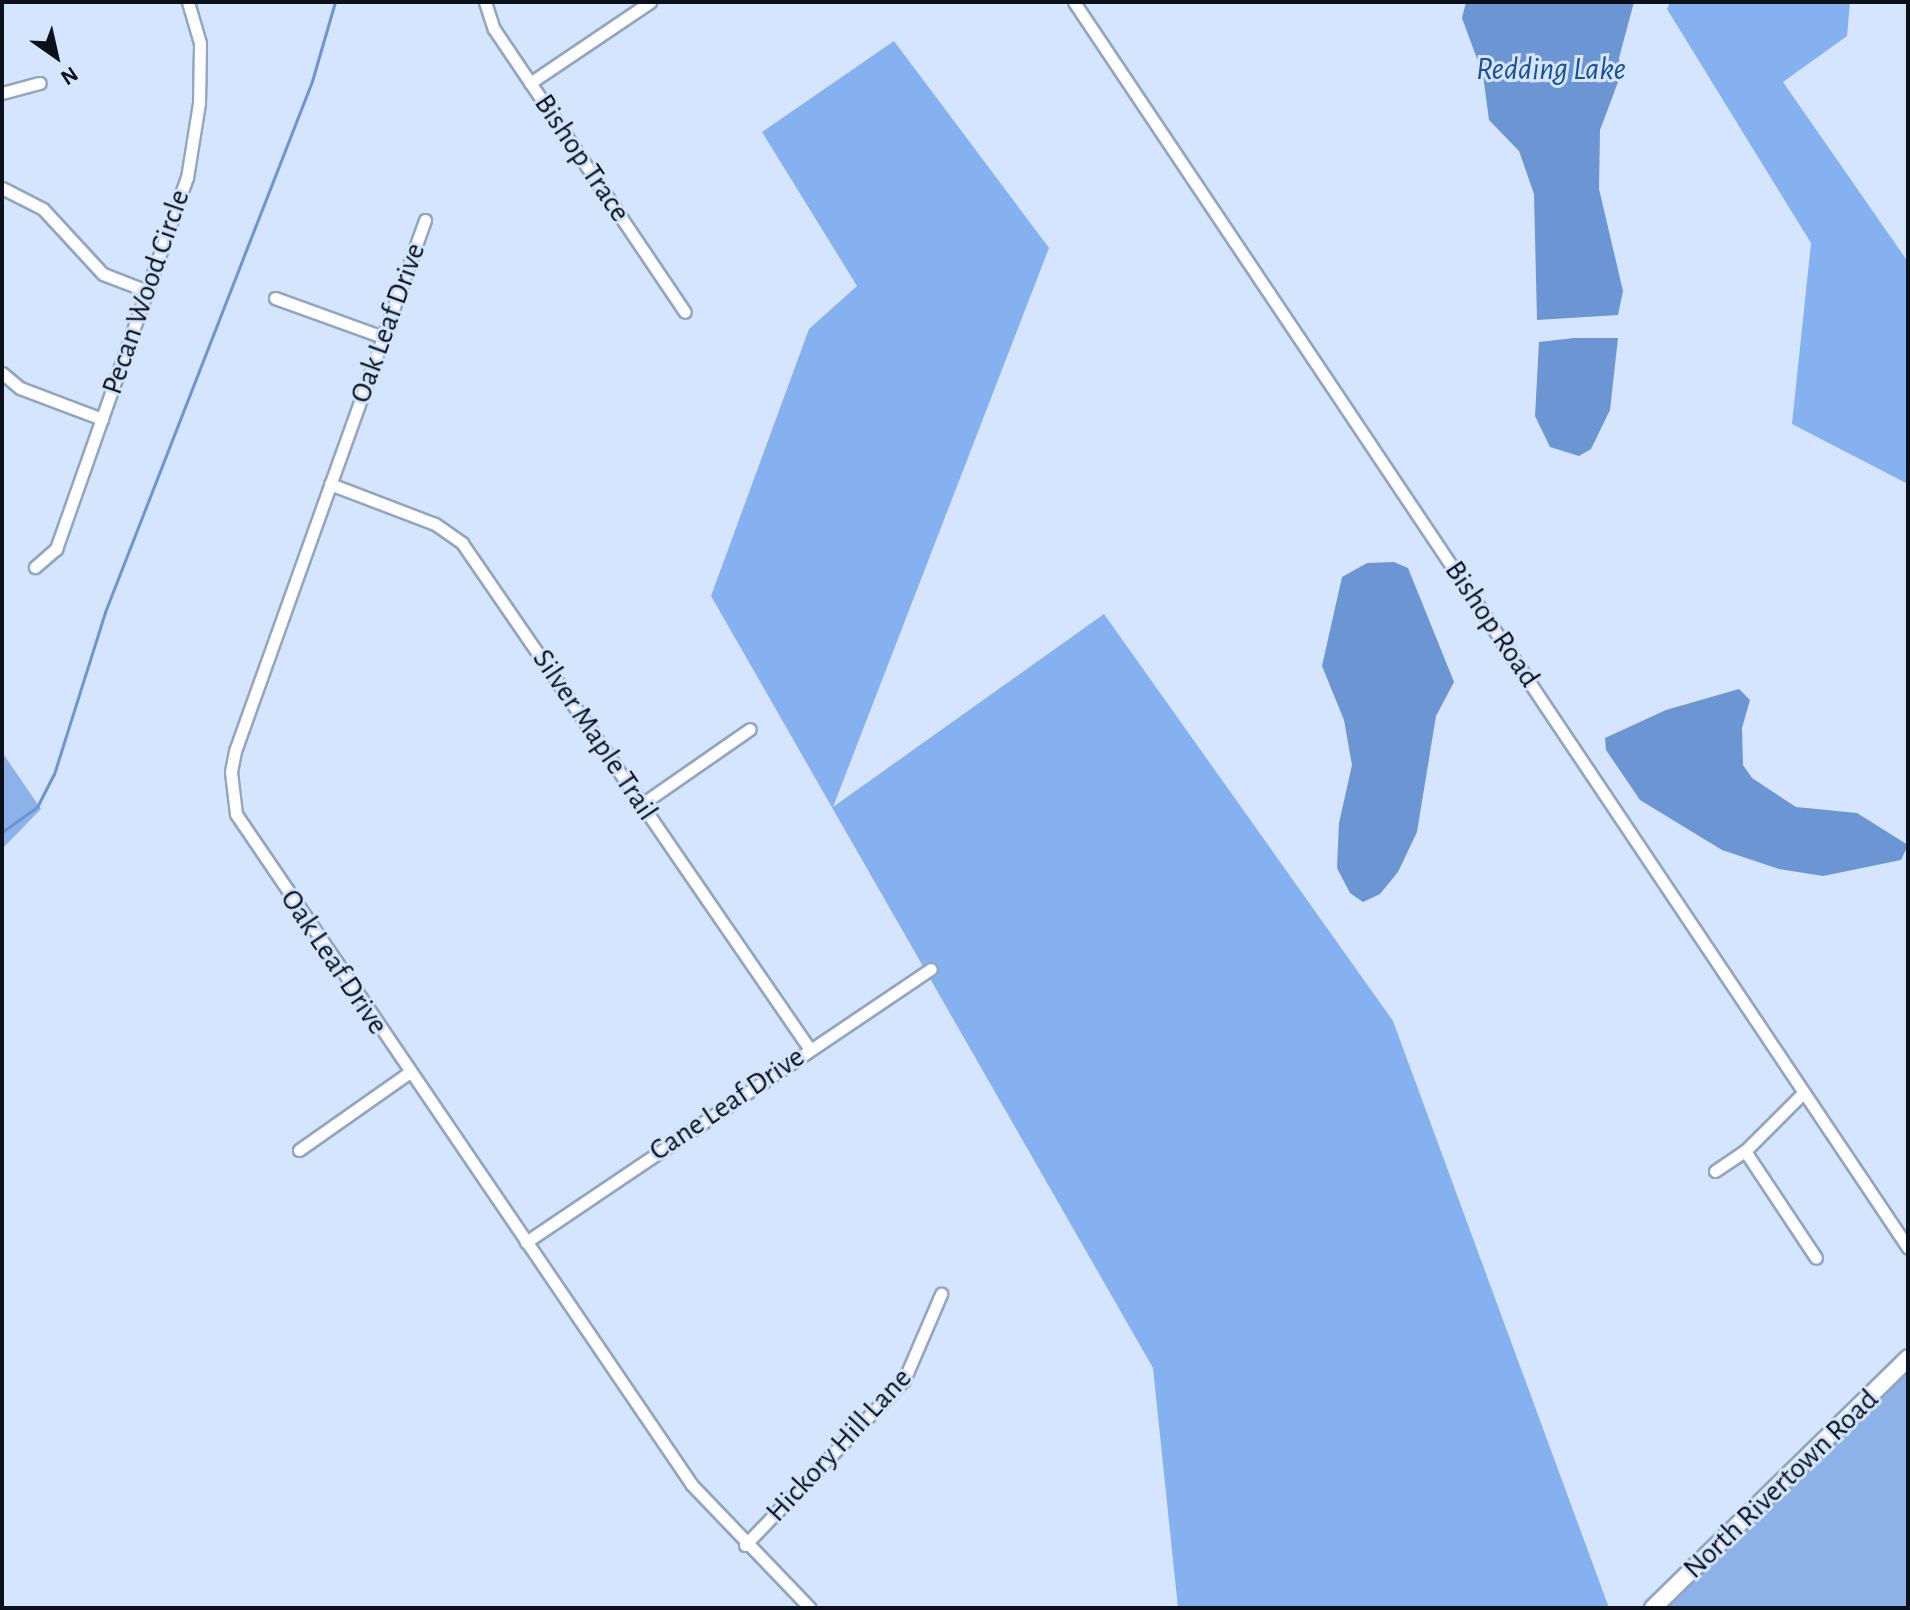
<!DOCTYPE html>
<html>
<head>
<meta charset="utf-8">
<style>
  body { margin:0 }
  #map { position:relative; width:1910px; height:1610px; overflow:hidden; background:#d4e5fd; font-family:"Alegreya Sans",sans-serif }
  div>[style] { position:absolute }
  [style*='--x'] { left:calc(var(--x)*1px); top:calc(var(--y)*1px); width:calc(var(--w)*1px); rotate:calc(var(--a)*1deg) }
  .green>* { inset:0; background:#8cb2e9 }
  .forest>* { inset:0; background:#85b1f0 }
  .water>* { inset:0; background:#6b96d3 }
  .stream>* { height:3px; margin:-1.5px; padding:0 1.5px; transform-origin:1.5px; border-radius:1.5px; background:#6b96d3 }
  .roads { filter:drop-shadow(2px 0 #92a6c1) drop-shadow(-2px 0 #92a6c1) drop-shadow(0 2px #92a6c1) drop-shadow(0 -2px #92a6c1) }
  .street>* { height:11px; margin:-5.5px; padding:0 5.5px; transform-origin:5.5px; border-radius:5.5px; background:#fff }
  .secondary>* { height:16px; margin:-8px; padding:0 8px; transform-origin:8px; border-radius:8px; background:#fff }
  span { translate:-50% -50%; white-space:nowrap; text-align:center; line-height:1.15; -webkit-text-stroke:6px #d4e5fd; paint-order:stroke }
  .street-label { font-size:30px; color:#0a111b }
  .water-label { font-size:32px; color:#184f99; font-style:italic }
  .frame { position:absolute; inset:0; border:4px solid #0a111b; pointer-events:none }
  .north { position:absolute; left:16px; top:16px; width:80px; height:80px; -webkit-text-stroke:6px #d4e5fd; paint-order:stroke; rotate:146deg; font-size:22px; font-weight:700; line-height:32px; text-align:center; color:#0a111b }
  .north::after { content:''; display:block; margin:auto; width:28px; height:36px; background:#0a111b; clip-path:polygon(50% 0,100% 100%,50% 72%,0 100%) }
</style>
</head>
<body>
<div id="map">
  <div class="green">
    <i style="clip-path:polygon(2px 752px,41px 809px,2px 849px)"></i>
    <i style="clip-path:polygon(1908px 1361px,1908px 1608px,1643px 1608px,1785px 1488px)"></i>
  </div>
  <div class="forest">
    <i style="clip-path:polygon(1670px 2px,1850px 2px,1847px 36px,1783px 82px,1908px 262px,1908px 484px,1792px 424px,1811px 243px,1667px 9px)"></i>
    <i style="clip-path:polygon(894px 41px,1049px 248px,833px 807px,1104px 614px,1393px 1021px,1609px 1608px,1178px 1608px,1153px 1368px,711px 596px,809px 329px,857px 286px,762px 132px)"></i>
  </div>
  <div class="water">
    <i style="clip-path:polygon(1466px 2px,1634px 2px,1619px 58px,1621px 74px,1600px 130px,1599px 189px,1623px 291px,1618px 315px,1537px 320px,1534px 194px,1519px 151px,1489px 120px,1483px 75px,1462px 18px)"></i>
    <i style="clip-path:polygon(1574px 338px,1618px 338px,1610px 410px,1591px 449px,1579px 456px,1550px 447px,1535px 416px,1539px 342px)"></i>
    <i style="clip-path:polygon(1367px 563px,1394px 562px,1408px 568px,1454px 682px,1436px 716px,1417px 832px,1398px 872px,1380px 894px,1363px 902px,1350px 893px,1337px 868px,1339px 823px,1352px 765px,1344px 720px,1322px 666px,1342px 577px)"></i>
    <i style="clip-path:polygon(1739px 689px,1750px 700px,1742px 728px,1743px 765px,1752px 778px,1796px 807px,1857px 813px,1908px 845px,1901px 860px,1823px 876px,1779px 869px,1722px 850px,1640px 800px,1606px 750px,1605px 738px,1666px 710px)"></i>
  </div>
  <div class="stream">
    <i style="--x:2;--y:832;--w:43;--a:-35.5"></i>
    <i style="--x:37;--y:807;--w:37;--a:-63"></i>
    <i style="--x:54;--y:774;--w:170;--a:-72.5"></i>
    <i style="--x:105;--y:612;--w:570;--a:-68.7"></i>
    <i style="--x:312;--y:81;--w:82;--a:-73.8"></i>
  </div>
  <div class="roads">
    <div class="street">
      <i style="--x:485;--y:2;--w:28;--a:72"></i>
      <i style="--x:494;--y:29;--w:341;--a:56"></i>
      <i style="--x:1074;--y:2;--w:1499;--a:56.2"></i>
      <i style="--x:530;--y:83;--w:145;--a:-34"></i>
      <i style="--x:2;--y:93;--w:39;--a:-15"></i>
      <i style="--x:2;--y:188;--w:46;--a:27.1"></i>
      <i style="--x:43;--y:209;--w:88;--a:47.3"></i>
      <i style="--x:103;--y:274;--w:47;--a:21.1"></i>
      <i style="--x:425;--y:220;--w:564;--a:109.69"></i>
      <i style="--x:235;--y:751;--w:21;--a:101"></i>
      <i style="--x:231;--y:772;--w:42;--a:83.2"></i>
      <i style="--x:236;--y:814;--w:811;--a:55.8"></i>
      <i style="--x:692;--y:1485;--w:170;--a:46.2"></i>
      <i style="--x:275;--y:298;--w:115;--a:19.9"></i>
      <i style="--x:2;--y:373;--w:23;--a:40"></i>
      <i style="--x:20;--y:388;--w:88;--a:20.7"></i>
      <i style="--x:330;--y:484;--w:112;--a:20.9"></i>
      <i style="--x:435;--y:524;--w:33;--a:35"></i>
      <i style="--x:462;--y:543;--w:613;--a:55.51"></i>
      <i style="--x:35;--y:567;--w:28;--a:-41"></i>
      <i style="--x:56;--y:549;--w:393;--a:-70.6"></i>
      <i style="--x:187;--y:178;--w:76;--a:-80.9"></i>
      <i style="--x:199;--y:103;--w:60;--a:-89"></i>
      <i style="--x:200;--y:43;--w:43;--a:-106.3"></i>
      <i style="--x:642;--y:804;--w:131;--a:-34.8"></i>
      <i style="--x:299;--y:1150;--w:136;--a:-35.1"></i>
      <i style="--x:1745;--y:1151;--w:128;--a:56.4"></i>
      <i style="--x:1715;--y:1171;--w:36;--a:-34"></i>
      <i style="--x:1745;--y:1151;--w:83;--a:-45"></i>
      <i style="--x:526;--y:1242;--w:488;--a:-34"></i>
      <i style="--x:745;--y:1545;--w:229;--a:-46.1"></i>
      <i style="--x:904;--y:1380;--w:94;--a:-66.7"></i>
    </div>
    <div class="secondary">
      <i style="--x:1653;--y:1608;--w:357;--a:-44.4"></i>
    </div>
  </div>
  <div class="street-label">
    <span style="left:582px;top:158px;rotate:56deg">Bishop Trace</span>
    <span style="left:146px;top:292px;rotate:-71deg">Pecan Wood Circle</span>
    <span style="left:388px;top:323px;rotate:-70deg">Oak Leaf Drive</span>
    <span style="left:1492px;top:624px;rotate:56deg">Bishop Road</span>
    <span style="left:595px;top:735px;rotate:56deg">Silver Maple Trail</span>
    <span style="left:334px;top:962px;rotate:56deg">Oak Leaf Drive</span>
    <span style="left:727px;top:1104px;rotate:-34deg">Cane Leaf Drive</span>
    <span style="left:839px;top:1445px;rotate:-47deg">Hickory Hill Lane</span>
    <span style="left:1781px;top:1484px;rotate:-44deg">North Rivertown Road</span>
  </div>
  <div class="water-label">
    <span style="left:1551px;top:69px">Redding Lake</span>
  </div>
  <div class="frame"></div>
  <div class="north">N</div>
</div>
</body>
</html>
